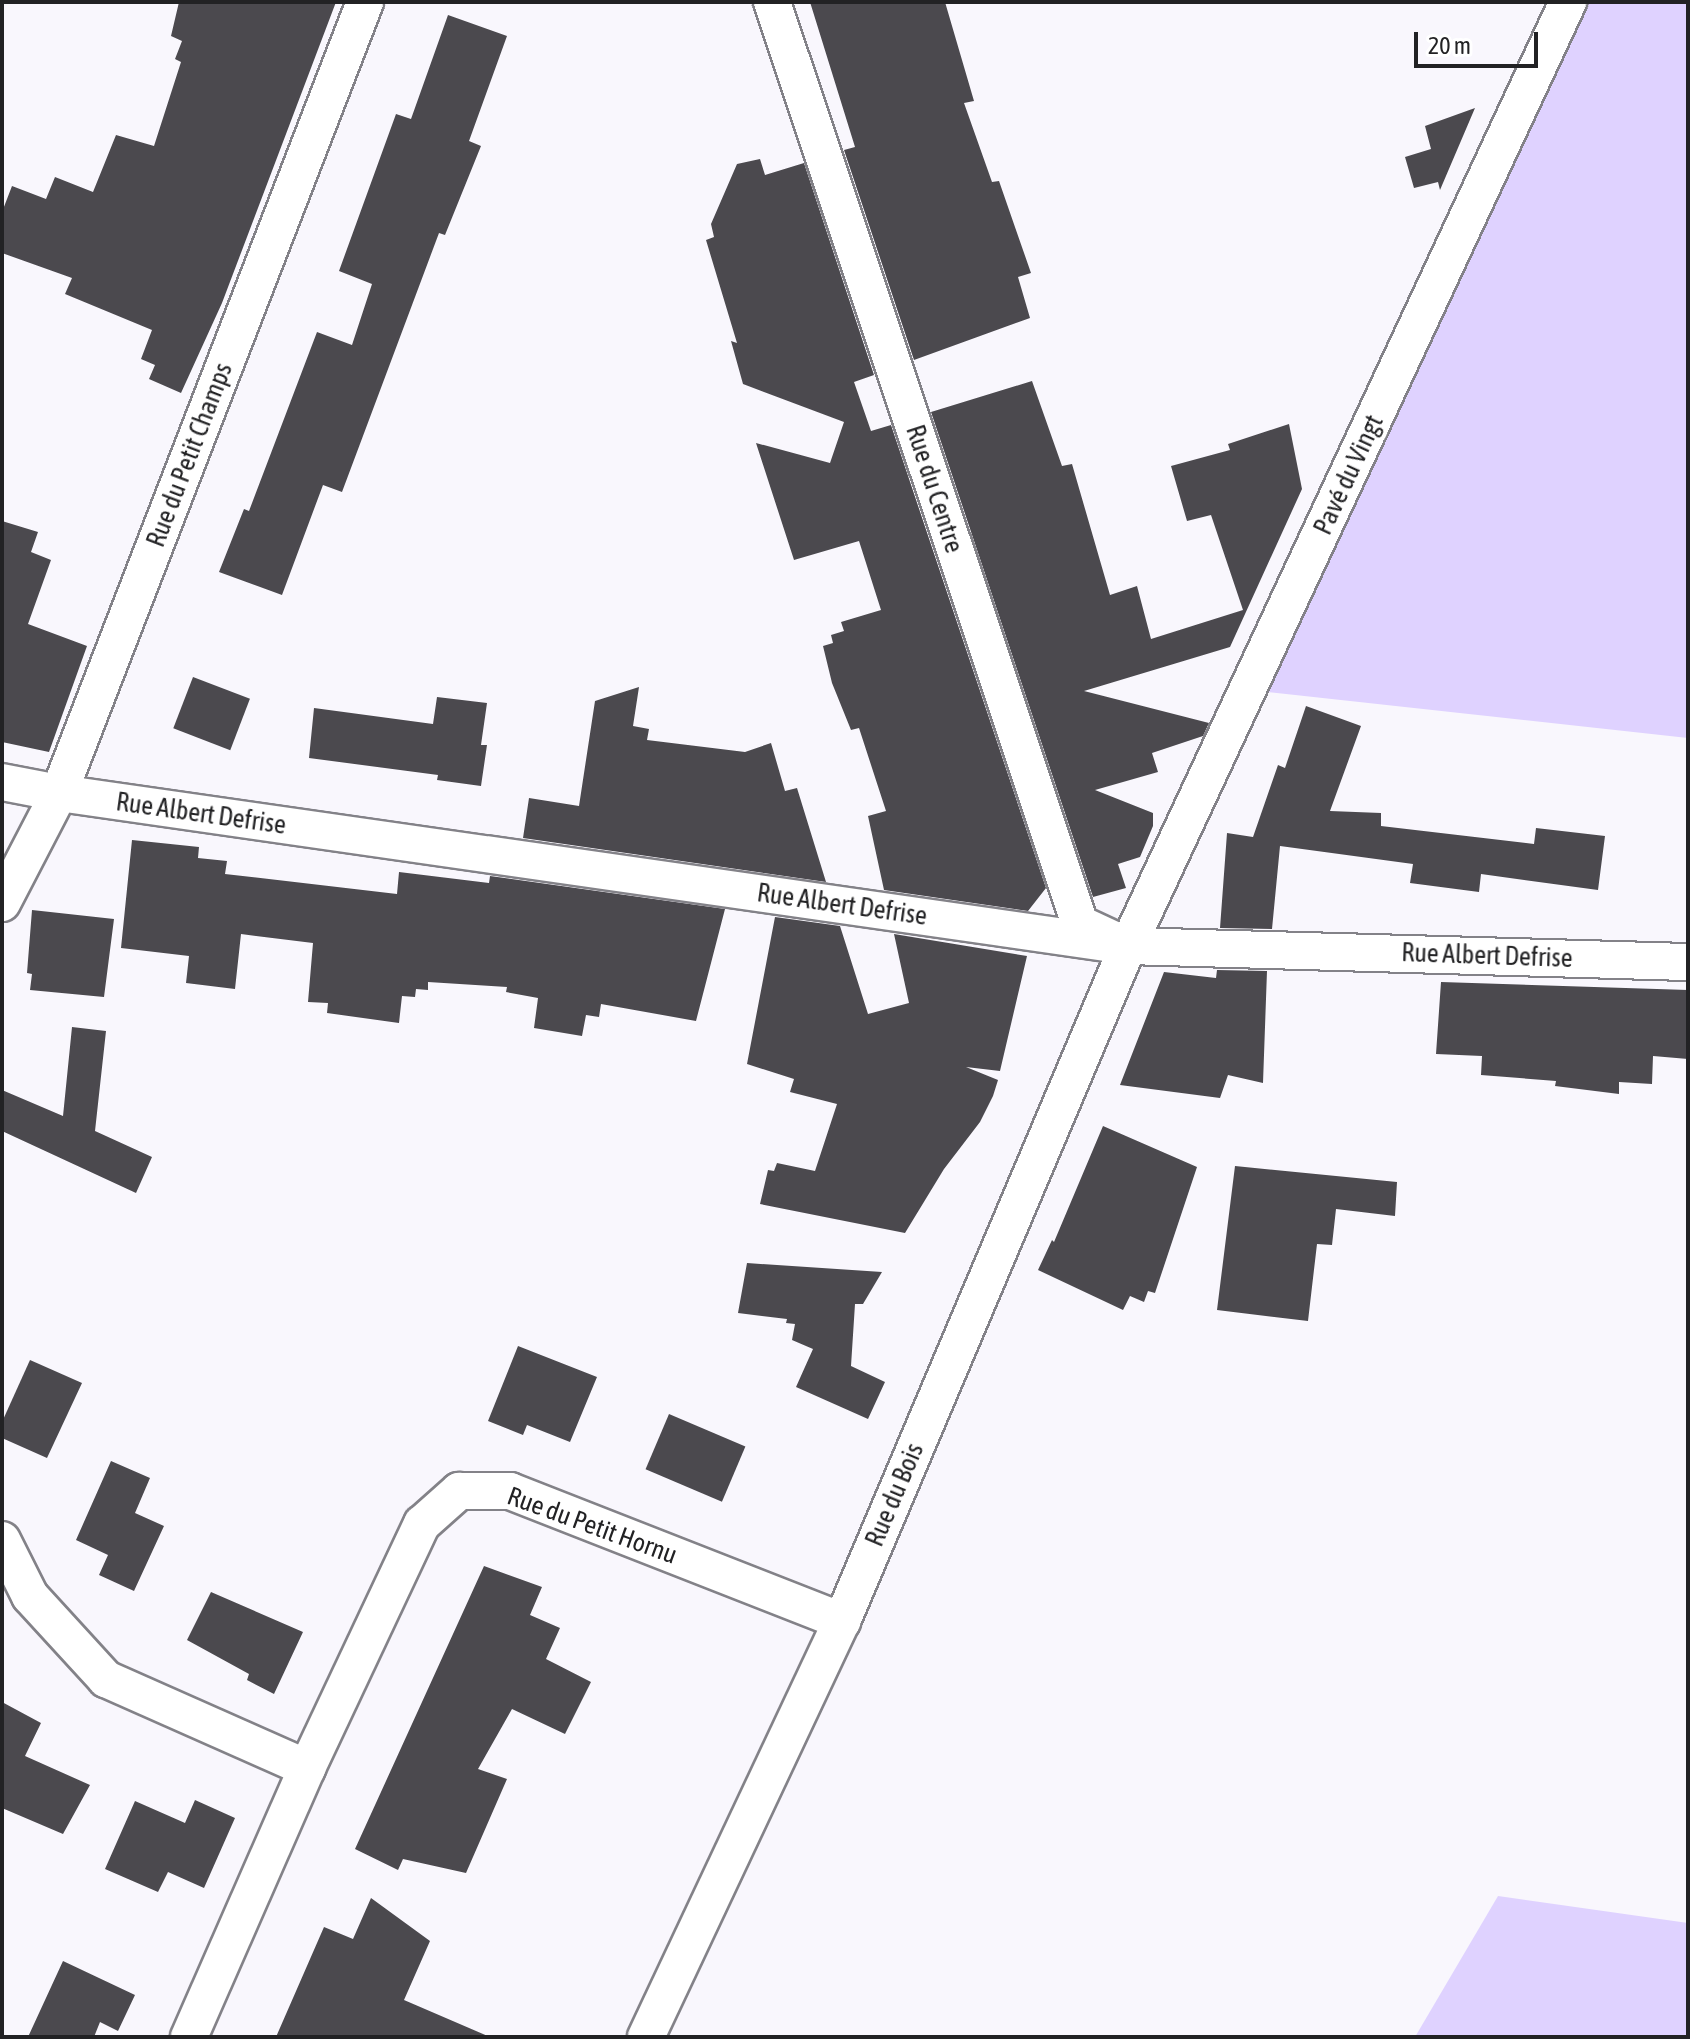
<!DOCTYPE html>
<html>
<head>
<meta charset="utf-8">
<style>
  body { margin:0 }
  #map { position:relative; width:1690px; height:2039px; overflow:hidden; background:#f9f7fd; font-family:"Asap Condensed",sans-serif }
  div>[style] { position:absolute }
  [style*='--x'] { left:calc(var(--x)*1px); top:calc(var(--y)*1px); width:calc(var(--w)*1px); rotate:calc(var(--a)*1deg) }
  .green>* { inset:0; background:#dfd2ff }
  .building>* { inset:0; background:#4b494e; transform-origin:0 0 }
  .roads { filter:drop-shadow(2px 0 #838288) drop-shadow(-2px 0 #838288) drop-shadow(0 2px #838288) drop-shadow(0 -2px #838288) }
  .street>* { height:36px; margin:-18px; padding:0 18px; transform-origin:18px; border-radius:18px; background:#fff }
  span { translate:-50% -50%; white-space:nowrap; text-align:center; line-height:1.15; -webkit-text-stroke:8px #fff; paint-order:stroke }
  .street-label { font-size:26px; color:#222224 }
  .frame { position:absolute; inset:0; border:4px solid #222224; pointer-events:none }
  .scale { position:absolute; left:1414px; top:32px; width:124px; height:36px; box-sizing:border-box; border:4px solid #222224; border-top:0; padding-left:10px; font-size:24px; line-height:28px; white-space:nowrap; color:#222224; -webkit-text-stroke:6px #fff; paint-order:stroke }
</style>
</head>
<body>
<div id="map">
  <div class="green">
    <i style="clip-path:polygon(1568px 2px,1688px 2px,1688px 738px,1250px 690px)"></i>
    <i style="clip-path:polygon(1498px 1896px,1688px 1923px,1688px 2037px,1415px 2037px)"></i>
  </div>
  <div class="building">
    <i style="clip-path:polygon(179px 2px,336px 2px,222px 303px,181px 393px,149px 379px,155px 365px,141px 359px,152px 330px,65px 294px,72px 278px,2px 253px,2px 212px,12px 186px,46px 199px,55px 177px,93px 192px,116px 135px,154px 146px,181px 62px,175px 59px,182px 41px,171px 36px)"></i>
    <i style="clip-path:polygon(810px 2px,945px 2px,974px 101px,964px 103px,992px 182px,999px 181px,1031px 273px,1018px 277px,1030px 318px,914px 360px,844px 150px,855px 147px)"></i>
    <i style="clip-path:polygon(448px 15px,507px 36px,469px 141px,481px 146px,445px 235px,439px 233px,342px 492px,323px 485px,282px 595px,219px 572px,244px 509px,249px 511px,317px 332px,352px 345px,372px 284px,339px 271px,396px 114px,411px 119px)"></i>
    <i style="clip-path:polygon(1475px 108px,1440px 190px,1438px 182px,1414px 188px,1405px 157px,1431px 149px,1425px 126px)"></i>
    <i style="clip-path:polygon(760px 159px,765px 175px,804px 163px,874px 375px,854px 382px,871px 431px,891px 425px,1046px 888px,1028px 911px,884px 890px,868px 816px,886px 811px,859px 728px,851px 730px,832px 683px,823px 646px,833px 643px,831px 635px,844px 631px,841px 622px,881px 610px,859px 541px,794px 560px,756px 443px,830px 463px,844px 422px,743px 384px,731px 341px,737px 343px,706px 240px,714px 237px,711px 224px,737px 164px)"></i>
    <i style="clip-path:polygon(1032px 381px,1062px 466px,1072px 464px,1110px 595px,1137px 586px,1151px 639px,1243px 610px,1211px 515px,1187px 521px,1171px 466px,1230px 450px,1228px 444px,1289px 424px,1302px 489px,1230px 647px,1084px 691px,1209px 723px,1203px 736px,1152px 753px,1158px 772px,1095px 790px,1153px 813px,1153px 826px,1140px 857px,1118px 864px,1126px 888px,1093px 897px,931px 412px)"></i>
    <i style="clip-path:polygon(2px 521px,38px 532px,31px 552px,51px 560px,28px 624px,87px 646px,49px 752px,2px 742px)"></i>
    <i style="left:193px;top:677px;width:61px;height:55px;rotate:21deg"></i>
    <i style="clip-path:polygon(639px 687px,633px 726px,649px 729px,647px 740px,745px 752px,771px 743px,785px 791px,797px 788px,826px 882px,523px 838px,529px 798px,579px 806px,595px 701px)"></i>
    <i style="clip-path:polygon(437px 697px,487px 703px,481px 745px,487px 745px,481px 786px,437px 780px,438px 775px,309px 758px,314px 708px,433px 724px)"></i>
    <i style="clip-path:polygon(1306px 706px,1361px 726px,1330px 811px,1381px 813px,1381px 826px,1534px 844px,1536px 828px,1605px 836px,1598px 890px,1481px 874px,1479px 892px,1410px 883px,1413px 864px,1280px 846px,1272px 929px,1220px 928px,1227px 833px,1253px 837px,1278px 765px,1285px 768px)"></i>
    <i style="clip-path:polygon(132px 840px,199px 847px,198px 858px,227px 861px,225px 874px,397px 894px,399px 872px,489px 883px,490px 876px,725px 909px,696px 1021px,601px 1004px,599px 1017px,586px 1015px,582px 1036px,534px 1028px,538px 998px,506px 992px,507px 987px,428px 982px,428px 990px,416px 989px,415px 997px,402px 996px,399px 1023px,327px 1013px,328px 1003px,308px 1002px,313px 943px,241px 934px,235px 989px,186px 983px,189px 956px,121px 948px)"></i>
    <i style="clip-path:polygon(32px 910px,114px 919px,104px 997px,30px 990px,32px 974px,27px 973px)"></i>
    <i style="clip-path:polygon(775px 917px,840px 926px,868px 1014px,909px 1003px,894px 934px,1027px 956px,1000px 1071px,966px 1067px,998px 1080px,993px 1096px,980px 1122px,944px 1169px,905px 1233px,760px 1204px,768px 1170px,774px 1171px,777px 1163px,815px 1171px,837px 1104px,790px 1092px,794px 1079px,747px 1064px)"></i>
    <i style="clip-path:polygon(1217px 970px,1267px 971px,1263px 1083px,1228px 1075px,1220px 1098px,1120px 1085px,1164px 972px,1216px 978px)"></i>
    <i style="clip-path:polygon(1441px 982px,1688px 990px,1688px 1059px,1653px 1056px,1652px 1084px,1619px 1082px,1619px 1094px,1555px 1086px,1556px 1081px,1481px 1075px,1482px 1056px,1436px 1054px)"></i>
    <i style="clip-path:polygon(72px 1027px,106px 1031px,95px 1131px,152px 1157px,136px 1193px,2px 1131px,2px 1090px,63px 1116px)"></i>
    <i style="clip-path:polygon(1103px 1126px,1197px 1167px,1155px 1293px,1148px 1291px,1144px 1302px,1130px 1296px,1123px 1310px,1038px 1270px,1052px 1240px,1054px 1242px)"></i>
    <i style="clip-path:polygon(1235px 1166px,1397px 1182px,1395px 1216px,1336px 1209px,1332px 1245px,1317px 1244px,1308px 1321px,1217px 1310px)"></i>
    <i style="clip-path:polygon(747px 1263px,882px 1272px,863px 1304px,855px 1304px,851px 1366px,885px 1382px,868px 1419px,796px 1387px,813px 1349px,792px 1340px,795px 1324px,786px 1323px,787px 1319px,738px 1313px)"></i>
    <i style="clip-path:polygon(518px 1346px,597px 1377px,570px 1442px,527px 1425px,523px 1435px,488px 1421px)"></i>
    <i style="clip-path:polygon(30px 1360px,82px 1383px,47px 1458px,2px 1438px,2px 1422px)"></i>
    <i style="left:669px;top:1414px;width:83px;height:60px;rotate:23deg"></i>
    <i style="clip-path:polygon(111px 1461px,150px 1478px,135px 1513px,164px 1526px,134px 1591px,99px 1575px,108px 1555px,76px 1540px)"></i>
    <i style="clip-path:polygon(484px 1566px,542px 1587px,530px 1615px,560px 1628px,546px 1659px,591px 1682px,565px 1734px,512px 1709px,478px 1769px,507px 1779px,466px 1873px,403px 1859px,398px 1870px,355px 1849px)"></i>
    <i style="clip-path:polygon(211px 1592px,303px 1632px,274px 1694px,247px 1680px,249px 1674px,187px 1640px)"></i>
    <i style="clip-path:polygon(2px 1702px,41px 1723px,25px 1756px,90px 1785px,63px 1834px,2px 1808px)"></i>
    <i style="clip-path:polygon(195px 1800px,235px 1818px,204px 1888px,168px 1872px,158px 1892px,105px 1869px,135px 1801px,185px 1823px)"></i>
    <i style="clip-path:polygon(371px 1898px,430px 1941px,404px 2000px,490px 2037px,276px 2037px,324px 1927px,353px 1939px)"></i>
    <i style="clip-path:polygon(63px 1961px,135px 1995px,118px 2031px,100px 2022px,94px 2037px,28px 2037px)"></i>
  </div>
  <div class="roads">
    <div class="street">
      <i style="--x:772;--y:2;--w:972;--a:71.53"></i>
      <i style="--x:1080;--y:924;--w:35;--a:25"></i>
      <i style="--x:2;--y:782;--w:58;--a:10.9"></i>
      <i style="--x:59;--y:793;--w:1080;--a:8.15"></i>
      <i style="--x:1128;--y:946;--w:560;--a:1.64"></i>
      <i style="--x:2;--y:903;--w:124;--a:-62.6"></i>
      <i style="--x:59;--y:793;--w:848;--a:-68.85"></i>
      <i style="--x:2;--y:1540;--w:63;--a:63.4"></i>
      <i style="--x:30;--y:1596;--w:113;--a:47.5"></i>
      <i style="--x:106;--y:1679;--w:220;--a:23.9"></i>
      <i style="--x:189;--y:2037;--w:294;--a:-66.3"></i>
      <i style="--x:307;--y:1768;--w:270;--a:-64.8"></i>
      <i style="--x:422;--y:1524;--w:50;--a:-41.7"></i>
      <i style="--x:459;--y:1491;--w:51;--a:0"></i>
      <i style="--x:510;--y:1491;--w:357;--a:21.4"></i>
      <i style="--x:646;--y:2037;--w:460;--a:-64.8"></i>
      <i style="--x:842;--y:1621;--w:733;--a:-67.04"></i>
      <i style="--x:1128;--y:946;--w:1042;--a:-65.01"></i>
    </div>
  </div>
  <div class="street-label">
    <span style="left:190px;top:455px;rotate:-69deg">Rue du Petit Champs</span>
    <span style="left:1349px;top:475px;rotate:-65deg">Pavé du Vingt</span>
    <span style="left:934px;top:489px;rotate:72deg">Rue du Centre</span>
    <span style="left:201px;top:814px;rotate:8deg">Rue Albert Defrise</span>
    <span style="left:842px;top:905px;rotate:8deg">Rue Albert Defrise</span>
    <span style="left:1487px;top:956px;rotate:2deg">Rue Albert Defrise</span>
    <span style="left:895px;top:1495px;rotate:-67deg">Rue du Bois</span>
    <span style="left:592px;top:1526px;rotate:20deg">Rue du Petit Hornu</span>
  </div>
  <div class="frame"></div>
  <div class="scale">20 m</div>
</div>
</body>
</html>
